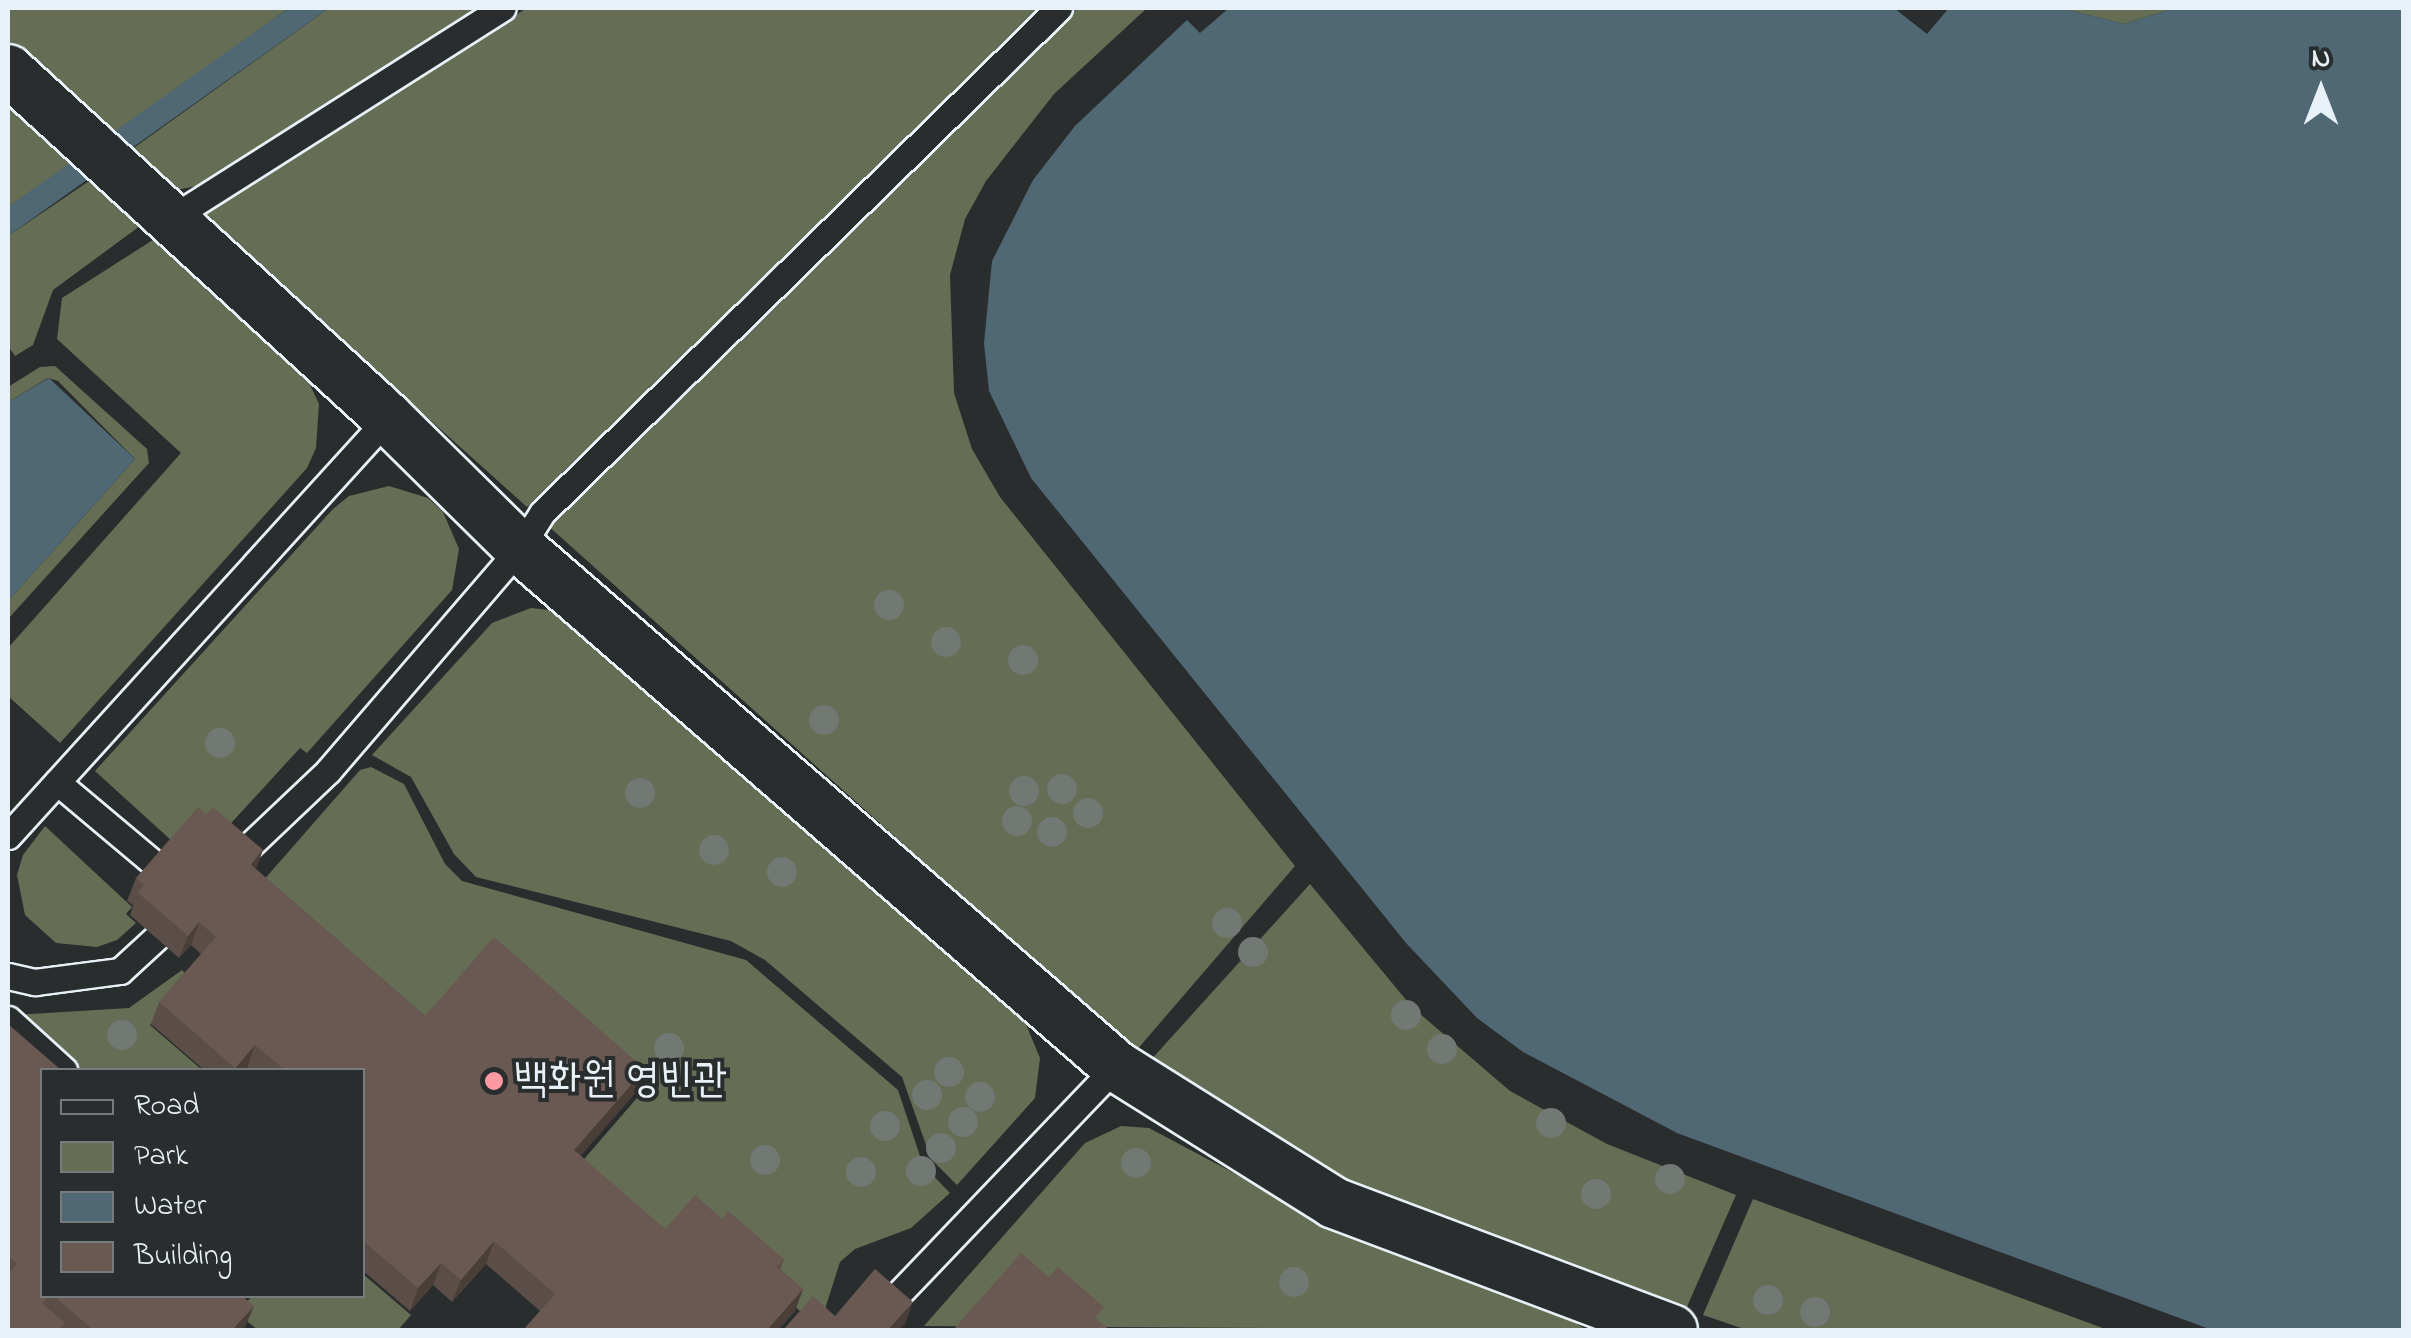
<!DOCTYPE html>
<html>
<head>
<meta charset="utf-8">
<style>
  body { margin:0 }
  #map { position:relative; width:2411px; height:1338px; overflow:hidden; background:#2a2d2e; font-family:"Indie Flower","Poor Story",sans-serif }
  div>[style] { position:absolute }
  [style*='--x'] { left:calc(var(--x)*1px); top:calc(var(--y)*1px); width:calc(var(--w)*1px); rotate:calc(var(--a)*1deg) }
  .green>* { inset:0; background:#656e54 }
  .water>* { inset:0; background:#4f6874 }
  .roads { filter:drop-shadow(2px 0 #e8f1f8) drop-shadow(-2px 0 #e8f1f8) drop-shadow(0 2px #e8f1f8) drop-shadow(0 -2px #e8f1f8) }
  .service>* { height:25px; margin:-12.5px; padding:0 12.5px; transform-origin:12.5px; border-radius:12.5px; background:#2a2d2e }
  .minor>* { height:50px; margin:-25px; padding:0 25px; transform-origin:25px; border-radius:25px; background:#2a2d2e }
  .trees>* { width:30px; height:30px; margin:-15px; border-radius:50%; background:#727874 }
  .wall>* { inset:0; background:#5b4d47 }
  .shaded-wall>* { inset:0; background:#4a3e39 }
  .building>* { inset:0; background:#6a5952 }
  .dots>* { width:28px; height:28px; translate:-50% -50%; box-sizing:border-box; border:5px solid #2a2d2e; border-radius:50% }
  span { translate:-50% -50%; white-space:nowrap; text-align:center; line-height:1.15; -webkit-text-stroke:8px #2a2d2e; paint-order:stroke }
  .poi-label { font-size:42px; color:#e8f1f8 }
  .left { translate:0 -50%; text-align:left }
  .frame { position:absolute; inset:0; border:10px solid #e8f1f8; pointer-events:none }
  .legend { position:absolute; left:40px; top:1068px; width:325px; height:230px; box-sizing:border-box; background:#2a2d2e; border:2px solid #767b7f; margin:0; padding:12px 18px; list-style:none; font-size:30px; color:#e8f1f8 }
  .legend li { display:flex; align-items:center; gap:20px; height:50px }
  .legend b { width:50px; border:2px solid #767b7f }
  .north { position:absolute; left:2271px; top:40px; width:100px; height:100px; -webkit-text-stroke:8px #2a2d2e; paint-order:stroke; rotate:0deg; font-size:28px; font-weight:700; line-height:40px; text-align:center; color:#e8f1f8 }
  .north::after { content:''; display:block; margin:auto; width:35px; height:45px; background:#e8f1f8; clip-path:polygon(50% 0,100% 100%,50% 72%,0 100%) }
</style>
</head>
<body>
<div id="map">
  <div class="green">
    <i style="clip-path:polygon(8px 8px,289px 8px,111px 136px,8px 41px)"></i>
    <i style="clip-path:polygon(329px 8px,484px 8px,197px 186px,176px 190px,128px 152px)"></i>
    <i style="clip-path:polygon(527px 8px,1042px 8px,527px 507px,201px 214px)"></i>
    <i style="clip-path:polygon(1078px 8px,1147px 8px,1054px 94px,986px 181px,965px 219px,950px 275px,954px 393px,972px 449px,1000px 497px,1295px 866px,1135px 1052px,545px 523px)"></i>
    <i style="clip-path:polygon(2060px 8px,2175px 8px,2124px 24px)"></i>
    <i style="clip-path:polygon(8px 106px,72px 163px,8px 207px)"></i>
    <i style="clip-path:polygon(95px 177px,144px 223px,53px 290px,33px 345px,15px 356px,8px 346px,8px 236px)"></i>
    <i style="clip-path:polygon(156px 238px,303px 370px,319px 404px,316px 448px,307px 468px,60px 743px,8px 696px,8px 648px,181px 453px,57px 339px,62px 298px)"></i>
    <i style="clip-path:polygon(55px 366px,147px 449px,149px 463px,8px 619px,8px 601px,135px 459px,58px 381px,48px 378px,8px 402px,8px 387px,40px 367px)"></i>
    <i style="clip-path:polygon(389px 486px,428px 498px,443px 512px,459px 549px,452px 590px,307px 753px,300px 748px,222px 833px,172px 841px,95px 771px,333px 509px,349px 496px)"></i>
    <i style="clip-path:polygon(531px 608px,567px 612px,588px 626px,1025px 1022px,1040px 1058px,1035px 1098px,957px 1185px,931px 1159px,902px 1077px,765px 960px,731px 941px,476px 877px,454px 854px,411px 777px,372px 755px,492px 623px)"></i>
    <i style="clip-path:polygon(371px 767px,404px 784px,445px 864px,462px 881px,746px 960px,898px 1090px,923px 1165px,950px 1193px,911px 1228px,855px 1249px,840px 1262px,825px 1309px,813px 1322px,773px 1288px,656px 1246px,572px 1173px,643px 1091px,486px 955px,418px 1032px,255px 890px,360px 770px)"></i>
    <i style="clip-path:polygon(45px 826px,132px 907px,126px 914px,136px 923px,117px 940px,97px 947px,56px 943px,25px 915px,17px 875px,23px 855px)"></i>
    <i style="clip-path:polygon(1310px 884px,1412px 1007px,1510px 1091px,1607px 1144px,1736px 1195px,1686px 1309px,1349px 1182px,1149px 1062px)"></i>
    <i style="clip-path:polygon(182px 970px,190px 978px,150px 1025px,202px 1070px,77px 1070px,14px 1015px,129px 1008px)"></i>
    <i style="clip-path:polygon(1121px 1126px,1149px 1128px,1330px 1224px,1561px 1314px,1587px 1330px,924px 1326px,1085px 1143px)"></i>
    <i style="clip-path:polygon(1753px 1199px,2108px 1330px,1747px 1330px,1703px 1315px)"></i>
    <i style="clip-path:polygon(363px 1274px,411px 1315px,398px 1330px,258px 1330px,237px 1313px,252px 1296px,362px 1296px)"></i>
  </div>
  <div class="water">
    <i style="clip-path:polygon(289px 8px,329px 8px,8px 236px,8px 207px)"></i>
    <i style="clip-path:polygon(1229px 8px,1894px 8px,1927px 34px,1949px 8px,2060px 8px,2124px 24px,2175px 8px,2403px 8px,2403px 1330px,2212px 1330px,1677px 1133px,1523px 1052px,1477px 1018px,1406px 943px,1031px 478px,989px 391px,984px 343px,992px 261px,1033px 180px,1075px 126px,1187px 20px,1200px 33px)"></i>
    <i style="clip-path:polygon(49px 378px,135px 459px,8px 601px,8px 402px)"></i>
  </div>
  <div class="roads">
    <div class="service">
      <i style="--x:170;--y:219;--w:394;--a:-32.4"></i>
      <i style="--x:57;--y:782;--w:131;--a:40"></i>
      <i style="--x:8;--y:836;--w:565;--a:-47.73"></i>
      <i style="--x:229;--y:865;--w:137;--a:-43.5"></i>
      <i style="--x:328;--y:771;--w:294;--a:-49.3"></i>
      <i style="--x:520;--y:548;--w:41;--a:-57.8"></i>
      <i style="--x:542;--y:513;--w:723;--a:-44.33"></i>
      <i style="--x:8;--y:976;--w:28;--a:13"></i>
      <i style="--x:35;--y:982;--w:86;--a:-7.4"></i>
      <i style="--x:120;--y:971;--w:83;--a:-42.6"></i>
      <i style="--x:8;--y:1019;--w:76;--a:42.3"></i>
      <i style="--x:885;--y:1308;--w:335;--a:-46.3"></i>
    </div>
    <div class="minor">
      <i style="--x:8;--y:70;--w:515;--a:42.48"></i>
      <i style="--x:388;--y:418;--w:185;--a:44.6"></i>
      <i style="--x:520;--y:548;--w:790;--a:40.99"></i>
      <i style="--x:1116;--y:1066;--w:257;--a:32.1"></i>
      <i style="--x:1334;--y:1203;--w:361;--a:20.6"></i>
    </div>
  </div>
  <div class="trees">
    <i style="left:889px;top:605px"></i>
    <i style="left:946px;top:642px"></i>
    <i style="left:1023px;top:660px"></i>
    <i style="left:824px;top:720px"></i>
    <i style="left:220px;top:743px"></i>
    <i style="left:1062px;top:789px"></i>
    <i style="left:1024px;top:791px"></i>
    <i style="left:640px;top:793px"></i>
    <i style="left:1088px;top:813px"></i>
    <i style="left:1017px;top:821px"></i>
    <i style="left:1052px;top:832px"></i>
    <i style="left:714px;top:850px"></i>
    <i style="left:782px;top:872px"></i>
    <i style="left:1227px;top:923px"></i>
    <i style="left:1253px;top:952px"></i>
    <i style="left:1406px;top:1015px"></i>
    <i style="left:122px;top:1035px"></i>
    <i style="left:669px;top:1048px"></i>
    <i style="left:1442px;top:1049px"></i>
    <i style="left:949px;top:1072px"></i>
    <i style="left:927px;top:1095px"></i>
    <i style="left:980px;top:1097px"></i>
    <i style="left:963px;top:1122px"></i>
    <i style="left:1551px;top:1123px"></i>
    <i style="left:885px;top:1126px"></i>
    <i style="left:941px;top:1148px"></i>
    <i style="left:765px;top:1160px"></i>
    <i style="left:1136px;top:1163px"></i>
    <i style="left:921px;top:1171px"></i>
    <i style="left:861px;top:1172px"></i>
    <i style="left:1670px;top:1179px"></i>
    <i style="left:1596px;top:1194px"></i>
    <i style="left:1294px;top:1282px"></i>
    <i style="left:1768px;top:1300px"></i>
    <i style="left:1815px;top:1312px"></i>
  </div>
  <div class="wall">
    <i style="clip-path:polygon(256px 869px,425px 1016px,637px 1091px,580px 1156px,665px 1229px,722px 1219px,784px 1259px,780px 1269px,803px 1289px,795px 1311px,778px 1330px,524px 1330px,540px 1311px,486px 1264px,452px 1302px,433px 1285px,410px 1311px,362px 1270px,362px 1070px,250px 1070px,247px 1068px,245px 1070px,204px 1070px,151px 1024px,159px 1002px,201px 954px,191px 945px,179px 958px,130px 915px,133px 905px,127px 901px,136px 878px)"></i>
    <i style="clip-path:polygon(8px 1024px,42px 1296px,245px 1296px,243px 1297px,245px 1329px,244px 1330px,8px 1330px)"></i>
  </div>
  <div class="shaded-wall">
    <i style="clip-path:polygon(263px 850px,255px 872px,250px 864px)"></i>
    <i style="clip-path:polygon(199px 922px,191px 945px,179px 958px,188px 936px)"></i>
    <i style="clip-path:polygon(255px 1045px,247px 1068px,245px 1070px,234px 1070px)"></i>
    <i style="clip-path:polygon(645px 1069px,637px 1091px,566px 1173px,574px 1150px)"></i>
    <i style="clip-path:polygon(494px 1241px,486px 1264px,452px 1302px,461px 1280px)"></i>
    <i style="clip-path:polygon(441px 1263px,433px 1285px,410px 1311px,418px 1288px)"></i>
    <i style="clip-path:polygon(803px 1289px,795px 1311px,778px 1330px,767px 1330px)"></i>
    <i style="clip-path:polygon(913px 1302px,905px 1324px,899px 1330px,888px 1330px)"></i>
    <i style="clip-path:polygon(254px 1306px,244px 1330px,232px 1330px)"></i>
  </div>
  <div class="building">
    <i style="clip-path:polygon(198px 807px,206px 814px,213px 807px,263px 850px,250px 864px,425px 1016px,494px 937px,645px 1069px,574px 1150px,665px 1229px,695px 1195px,722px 1219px,728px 1211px,784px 1259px,777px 1267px,803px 1289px,767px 1330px,526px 1330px,524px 1329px,555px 1294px,494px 1241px,461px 1280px,441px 1263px,418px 1288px,362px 1240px,362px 1070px,285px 1070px,255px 1045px,235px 1068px,159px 1002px,216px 937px,199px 922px,188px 936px,138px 893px,144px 885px,136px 878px)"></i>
    <i style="clip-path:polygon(8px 1024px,61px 1070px,42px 1070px,42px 1296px,49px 1296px,42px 1303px,65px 1323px,59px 1330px,8px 1330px,8px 1274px,17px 1264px,8px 1256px)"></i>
    <i style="clip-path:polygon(1021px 1253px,1049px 1277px,1058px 1267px,1104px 1307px,1095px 1318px,1110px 1330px,953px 1330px)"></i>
    <i style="clip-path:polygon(875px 1269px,913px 1302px,888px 1330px,783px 1330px,813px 1296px,835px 1316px)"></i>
    <i style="clip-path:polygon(54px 1296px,242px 1296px,254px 1306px,232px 1330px,91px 1330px,92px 1329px)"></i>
  </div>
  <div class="dots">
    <i style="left:494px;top:1081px;background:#ff9aa2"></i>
  </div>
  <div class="poi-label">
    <span class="left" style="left:514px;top:1081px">백화원 영빈관</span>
  </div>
  <div class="frame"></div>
  <ul class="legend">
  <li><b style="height:12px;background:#2a2d2e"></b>Road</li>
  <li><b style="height:28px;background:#656e54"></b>Park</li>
  <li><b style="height:28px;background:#4f6874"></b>Water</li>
  <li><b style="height:28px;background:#6a5952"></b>Building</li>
  </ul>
  <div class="north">N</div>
</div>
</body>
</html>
